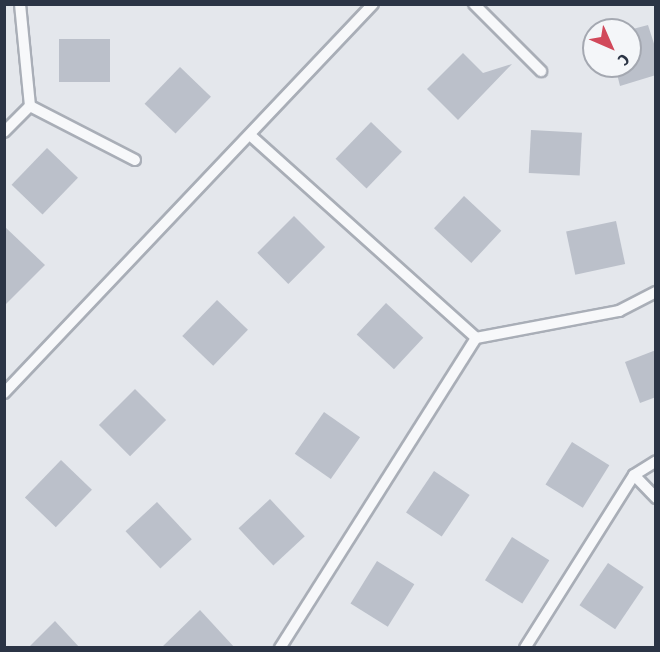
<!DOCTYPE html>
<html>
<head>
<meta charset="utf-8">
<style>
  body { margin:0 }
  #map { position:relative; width:660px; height:652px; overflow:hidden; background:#e4e7ec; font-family:"Fira Sans Condensed",sans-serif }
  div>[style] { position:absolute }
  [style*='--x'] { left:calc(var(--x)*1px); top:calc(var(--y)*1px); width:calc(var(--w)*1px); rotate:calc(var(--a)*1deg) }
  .building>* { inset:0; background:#bbc0ca; transform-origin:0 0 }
  .roads { filter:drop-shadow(2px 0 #a9aeb7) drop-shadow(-2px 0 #a9aeb7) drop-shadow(0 2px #a9aeb7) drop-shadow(0 -2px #a9aeb7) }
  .service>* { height:10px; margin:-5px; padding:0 5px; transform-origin:5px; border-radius:5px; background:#f7f8fa }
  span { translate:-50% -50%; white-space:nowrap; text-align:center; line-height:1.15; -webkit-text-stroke:4.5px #f4f6f9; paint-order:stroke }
  .frame { position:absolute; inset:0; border:6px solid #2b3445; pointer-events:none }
  .north { position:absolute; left:582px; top:18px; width:60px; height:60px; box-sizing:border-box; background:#f4f6f9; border:2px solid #a4a8b1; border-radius:50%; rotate:135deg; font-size:16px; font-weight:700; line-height:24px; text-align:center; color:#2b3445 }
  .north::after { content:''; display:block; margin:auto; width:21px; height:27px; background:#d1495b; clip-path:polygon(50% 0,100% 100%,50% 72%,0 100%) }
</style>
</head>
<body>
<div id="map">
  <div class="building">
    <i style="clip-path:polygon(648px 25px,656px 50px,656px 75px,620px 86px,615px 66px,630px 66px,629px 30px)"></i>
    <i style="left:59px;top:39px;width:51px;height:43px"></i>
    <i style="clip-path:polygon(463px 53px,483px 73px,512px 64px,458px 120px,427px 89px)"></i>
    <i style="left:180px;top:67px;width:43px;height:51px;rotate:44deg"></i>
    <i style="left:371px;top:122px;width:43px;height:51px;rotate:44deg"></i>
    <i style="left:531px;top:130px;width:51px;height:43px;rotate:3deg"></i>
    <i style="left:47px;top:148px;width:43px;height:51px;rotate:44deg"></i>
    <i style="left:464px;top:196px;width:51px;height:44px;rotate:43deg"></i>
    <i style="left:294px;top:216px;width:44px;height:52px;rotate:45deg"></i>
    <i style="left:616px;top:221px;width:44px;height:51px;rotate:78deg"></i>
    <i style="clip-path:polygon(4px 226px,45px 265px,4px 306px)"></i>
    <i style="left:217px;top:300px;width:43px;height:50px;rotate:44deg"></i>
    <i style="left:386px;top:303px;width:51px;height:43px;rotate:43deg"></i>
    <i style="clip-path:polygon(656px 350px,656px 397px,640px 403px,625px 362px)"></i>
    <i style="left:135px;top:389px;width:44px;height:51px;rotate:45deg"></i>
    <i style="left:324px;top:412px;width:44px;height:51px;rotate:35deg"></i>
    <i style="left:572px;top:442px;width:44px;height:50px;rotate:32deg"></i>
    <i style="left:61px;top:460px;width:43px;height:52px;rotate:44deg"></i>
    <i style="left:434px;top:471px;width:43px;height:50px;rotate:34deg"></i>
    <i style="left:270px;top:499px;width:51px;height:43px;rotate:47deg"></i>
    <i style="left:157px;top:502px;width:51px;height:43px;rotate:47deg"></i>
    <i style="left:512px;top:537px;width:44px;height:51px;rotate:32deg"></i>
    <i style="left:377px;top:561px;width:44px;height:50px;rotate:32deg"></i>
    <i style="left:608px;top:563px;width:43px;height:51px;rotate:34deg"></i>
    <i style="clip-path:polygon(200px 610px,235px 648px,161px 648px)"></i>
    <i style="clip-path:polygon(55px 621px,80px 648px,28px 648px)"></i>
  </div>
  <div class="roads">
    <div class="service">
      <i style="--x:474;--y:4;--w:95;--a:45"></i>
      <i style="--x:30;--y:106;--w:118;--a:27.2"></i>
      <i style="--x:4;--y:132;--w:37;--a:-45"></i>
      <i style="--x:30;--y:106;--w:102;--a:-95.6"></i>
      <i style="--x:250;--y:135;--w:304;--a:41.9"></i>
      <i style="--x:476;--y:338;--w:146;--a:-10.7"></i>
      <i style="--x:619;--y:311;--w:42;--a:-27.2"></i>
      <i style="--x:4;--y:393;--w:536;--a:-46.51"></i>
      <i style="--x:634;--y:475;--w:32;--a:46"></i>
      <i style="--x:280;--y:648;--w:367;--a:-57.7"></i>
      <i style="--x:525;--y:648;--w:204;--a:-57.8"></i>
      <i style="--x:634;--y:475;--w:26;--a:-32"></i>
    </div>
  </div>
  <div class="frame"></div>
  <div class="north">С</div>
</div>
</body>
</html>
